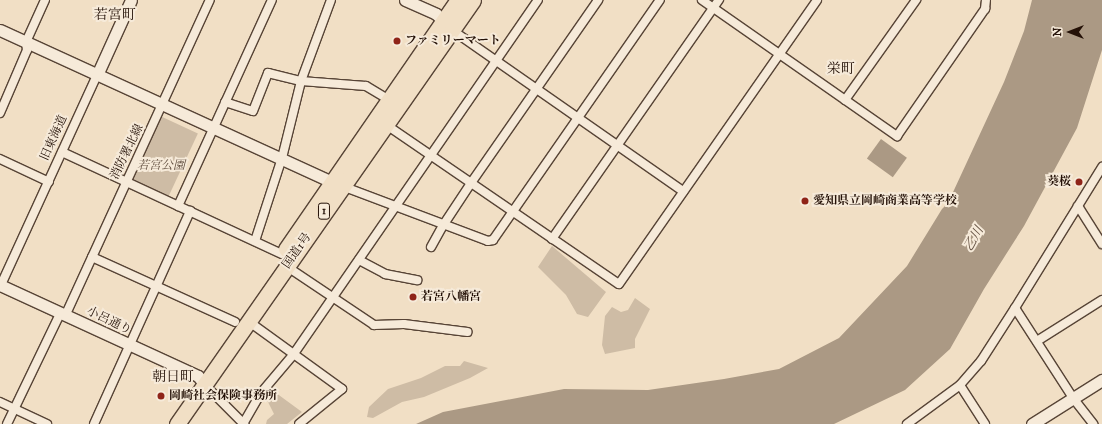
<!DOCTYPE html>
<html>
<head>
<meta charset="utf-8">
<style>
  body { margin:0 }
  #map { position:relative; width:1102px; height:424px; overflow:hidden; background:#f1dfc5; font-family:"IM FELL DW Pica","Noto Serif JP",serif }
  div>[style] { position:absolute }
  [style*='--x'] { left:calc(var(--x)*1px); top:calc(var(--y)*1px); width:calc(var(--w)*1px); rotate:calc(var(--a)*1deg) }
  .green>* { inset:0; background:#cebca5; transform-origin:0 0 }
  .water>* { inset:0; background:#ab9984; transform-origin:0 0 }
  .roads { filter:drop-shadow(1px 0 #574436) drop-shadow(-1px 0 #574436) drop-shadow(0 1px #574436) drop-shadow(0 -1px #574436) }
  .street>* { height:8px; margin:-4px; padding:0 4px; transform-origin:4px; border-radius:4px; background:#f6ead9 }
  .secondary>* { height:11px; margin:-5.5px; padding:0 5.5px; transform-origin:5.5px; border-radius:5.5px; background:#f6ead9 }
  .highway>* { height:15px; margin:-7.5px; padding:0 7.5px; transform-origin:7.5px; border-radius:7.5px; background:#f1dfc5 }
  .dots>* { width:11px; height:11px; translate:-50% -50%; box-sizing:border-box; border:2px solid #f6ead9; border-radius:50% }
  span { translate:-50% -50%; white-space:nowrap; text-align:center; line-height:1.15; -webkit-text-stroke:4px #f6ead9; paint-order:stroke }
  .shield-label span { padding:1px 3px; background:#f6ead9; border:1px solid; border-radius:3px; -webkit-text-stroke-width:0 }
  .shield-label { font-size:11px; color:#241107; font-weight:700 }
  .poi-label { font-size:12px; color:#241107; font-weight:700 }
  .left { translate:0 -50%; text-align:left }
  .right { translate:-100% -50%; text-align:right }
  .street-label { font-size:12px; color:#241107 }
  .park-label { font-size:12px; color:#604d3e; font-style:italic }
  .water-label { font-size:13px; color:#614e3f; font-style:italic }
  .quarter-label { font-size:14px; color:#241107 }
  .north { position:absolute; left:1050px; top:12px; width:40px; height:40px; -webkit-text-stroke:3px #f6ead9; paint-order:stroke; rotate:270deg; font-size:11px; font-weight:700; line-height:16px; text-align:center; color:#241107 }
  .north::after { content:''; display:block; margin:auto; width:14px; height:18px; background:#241107; clip-path:polygon(50% 0,100% 100%,50% 72%,0 100%) }
</style>
</head>
<body>
<div id="map">
  <div class="green">
    <i style="left:158px;top:115px;width:44px;height:72px;rotate:25deg"></i>
    <i style="clip-path:polygon(552px 246px,606px 292px,588px 317px,577px 314px,566px 295px,538px 267px)"></i>
    <i style="clip-path:polygon(635px 298px,650px 309px,635px 339px,635px 348px,605px 354px,602px 345px,605px 316px,612px 307px,621px 312px,628px 310px)"></i>
    <i style="clip-path:polygon(464px 361px,488px 368px,470px 378px,424px 397px,402px 402px,373px 418px,367px 417px,369px 407px,388px 389px,421px 378px,445px 366px,460px 366px)"></i>
    <i style="clip-path:polygon(272px 390px,302px 412px,287px 424px,266px 424px,267px 420px,274px 414px,266px 398px)"></i>
  </div>
  <div class="water">
    <i style="clip-path:polygon(1032px 0,1102px 0,1102px 50px,1077px 128px,1024px 226px,984px 289px,950px 349px,905px 390px,834px 424px,416px 424px,443px 412px,564px 389px,648px 390px,724px 379px,779px 369px,839px 338px,907px 266px,942px 209px,948px 203px,1004px 82px,1024px 31px)"></i>
    <i style="left:881px;top:139px;width:32px;height:24px;rotate:36deg"></i>
  </div>
  <div class="roads">
    <div class="street">
      <i style="--x:702;--y:0;--w:238;--a:34.9"></i>
      <i style="--x:897;--y:136;--w:155;--a:-55.3"></i>
      <i style="--x:985;--y:9;--w:9;--a:-84"></i>
      <i style="--x:452;--y:30;--w:282;--a:34.9"></i>
      <i style="--x:845;--y:100;--w:123;--a:-54.6"></i>
      <i style="--x:225;--y:102;--w:29;--a:18"></i>
      <i style="--x:253;--y:111;--w:41;--a:-68.5"></i>
      <i style="--x:268;--y:73;--w:34;--a:14"></i>
      <i style="--x:301;--y:81;--w:65;--a:4.4"></i>
      <i style="--x:366;--y:86;--w:27;--a:31"></i>
      <i style="--x:0;--y:113;--w:69;--a:-66.8"></i>
      <i style="--x:27;--y:50;--w:8;--a:-97"></i>
      <i style="--x:26;--y:42;--w:46;--a:-65.7"></i>
      <i style="--x:385;--y:124;--w:283;--a:34.4"></i>
      <i style="--x:619;--y:284;--w:346;--a:-55.1"></i>
      <i style="--x:62;--y:152;--w:242;--a:24.9"></i>
      <i style="--x:0;--y:159;--w:54;--a:25.1"></i>
      <i style="--x:342;--y:186;--w:156;--a:20.6"></i>
      <i style="--x:488;--y:241;--w:5;--a:-11"></i>
      <i style="--x:493;--y:240;--w:292;--a:-55.2"></i>
      <i style="--x:178;--y:206;--w:226;--a:-65.5"></i>
      <i style="--x:1078;--y:206;--w:45;--a:57.7"></i>
      <i style="--x:552;--y:239;--w:292;--a:-55.1"></i>
      <i style="--x:255;--y:241;--w:87;--a:-72"></i>
      <i style="--x:282;--y:158;--w:79;--a:-76.1"></i>
      <i style="--x:301;--y:81;--w:86;--a:-69.7"></i>
      <i style="--x:431;--y:247;--w:26;--a:-61"></i>
      <i style="--x:444;--y:224;--w:49;--a:-56.6"></i>
      <i style="--x:471;--y:183;--w:223;--a:-55.2"></i>
      <i style="--x:92;--y:257;--w:157;--a:24.4"></i>
      <i style="--x:359;--y:260;--w:30;--a:28"></i>
      <i style="--x:385;--y:274;--w:33;--a:11"></i>
      <i style="--x:286;--y:266;--w:106;--a:33.8"></i>
      <i style="--x:374;--y:325;--w:30;--a:-2"></i>
      <i style="--x:404;--y:324;--w:64;--a:7.2"></i>
      <i style="--x:0;--y:287;--w:233;--a:-65.4"></i>
      <i style="--x:1015;--y:308;--w:107;--a:57.2"></i>
      <i style="--x:1073;--y:398;--w:33;--a:52"></i>
      <i style="--x:66;--y:314;--w:345;--a:-65.4"></i>
      <i style="--x:248;--y:321;--w:116;--a:35.9"></i>
      <i style="--x:342;--y:389;--w:55;--a:140.9"></i>
      <i style="--x:1037;--y:341;--w:77;--a:-32.2"></i>
      <i style="--x:204;--y:384;--w:57;--a:45"></i>
      <i style="--x:0;--y:402;--w:52;--a:25.1"></i>
      <i style="--x:7;--y:424;--w:124;--a:-64.3"></i>
      <i style="--x:94;--y:424;--w:234;--a:-65.7"></i>
      <i style="--x:243;--y:424;--w:34;--a:-60"></i>
      <i style="--x:260;--y:394;--w:51;--a:-49.8"></i>
      <i style="--x:293;--y:355;--w:431;--a:-55.4"></i>
      <i style="--x:907;--y:424;--w:66;--a:-36.3"></i>
      <i style="--x:985;--y:424;--w:46;--a:-122.7"></i>
      <i style="--x:960;--y:385;--w:32;--a:-49"></i>
      <i style="--x:981;--y:361;--w:63;--a:-57.3"></i>
      <i style="--x:1015;--y:308;--w:166;--a:-58.3"></i>
    </div>
    <div class="secondary">
      <i style="--x:405;--y:0;--w:34;--a:24"></i>
      <i style="--x:436;--y:14;--w:18;--a:43"></i>
      <i style="--x:0;--y:30;--w:373;--a:24.6"></i>
      <i style="--x:97;--y:75;--w:82;--a:-65.6"></i>
      <i style="--x:0;--y:285;--w:218;--a:24.7"></i>
      <i style="--x:198;--y:376;--w:10;--a:53"></i>
      <i style="--x:1032;--y:424;--w:83;--a:-32.2"></i>
    </div>
    <div class="highway">
      <i style="--x:286;--y:249;--w:303;--a:-55.4"></i>
      <i style="--x:177;--y:424;--w:517;--a:-55.08"></i>
    </div>
  </div>
  <div class="dots">
    <i style="left:397px;top:41px;background:#8f2418"></i>
    <i style="left:1079px;top:182px;background:#8f2418"></i>
    <i style="left:805px;top:201px;background:#8f2418"></i>
    <i style="left:413px;top:297px;background:#8f2418"></i>
    <i style="left:161px;top:396px;background:#8f2418"></i>
  </div>
  <div class="shield-label">
    <span style="left:324px;top:211px">1</span>
  </div>
  <div class="poi-label">
    <span class="left" style="left:405px;top:41px">ファミリーマート</span>
    <span class="right" style="left:1071px;top:182px">葵桜</span>
    <span class="left" style="left:813px;top:201px">愛知県立岡崎商業高等学校</span>
    <span class="left" style="left:421px;top:297px">若宮八幡宮</span>
    <span class="left" style="left:169px;top:396px">岡崎社会保険事務所</span>
  </div>
  <div class="street-label">
    <span style="left:54px;top:138px;rotate:-66deg">旧東海道</span>
    <span style="left:127px;top:152px;rotate:-64deg">消防署北線</span>
    <span style="left:297px;top:251px;rotate:-55deg">国道1号</span>
    <span style="left:109px;top:321px;rotate:26deg">小呂通り</span>
  </div>
  <div class="park-label">
    <span style="left:161px;top:166px">若宮公園</span>
  </div>
  <div class="water-label">
    <span style="left:974px;top:239px;rotate:-61deg">乙川</span>
  </div>
  <div class="quarter-label">
    <span style="left:115px;top:15px">若宮町</span>
    <span style="left:841px;top:69px">栄町</span>
    <span style="left:173px;top:377px">朝日町</span>
  </div>
  <div class="north">N</div>
</div>
</body>
</html>
